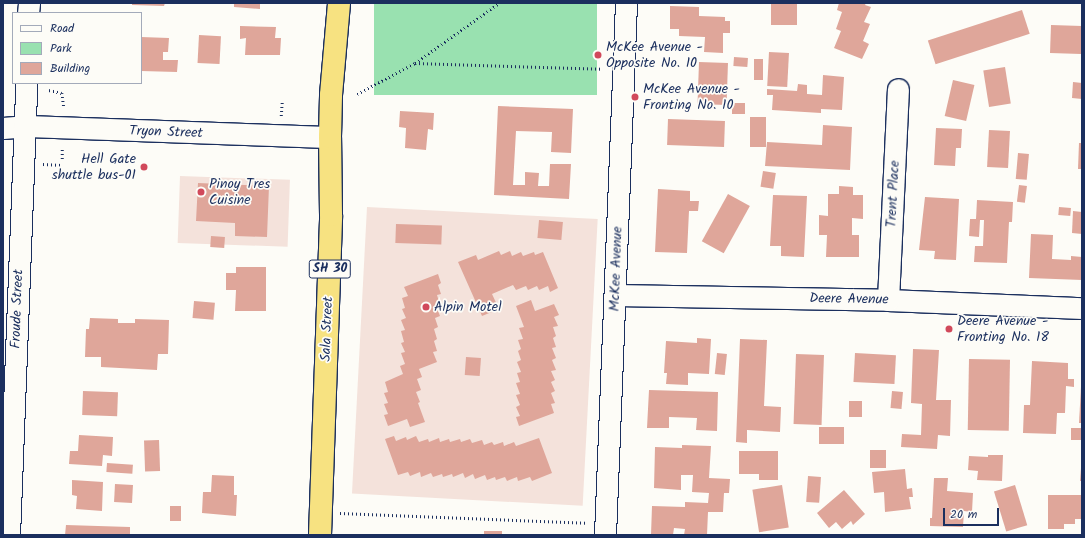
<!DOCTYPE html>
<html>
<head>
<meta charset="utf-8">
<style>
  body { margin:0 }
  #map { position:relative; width:1085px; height:538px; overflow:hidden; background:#fdfcf7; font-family:Kalam,sans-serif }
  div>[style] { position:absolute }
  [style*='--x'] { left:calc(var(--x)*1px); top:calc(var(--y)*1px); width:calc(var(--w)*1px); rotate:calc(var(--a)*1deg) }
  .built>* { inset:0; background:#f4e2db; transform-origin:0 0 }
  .green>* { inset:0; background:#99e1b0; transform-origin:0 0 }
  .building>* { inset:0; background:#dfa69a; transform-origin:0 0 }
  .path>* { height:2.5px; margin-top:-1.25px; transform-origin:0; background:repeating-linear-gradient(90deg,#1b2f5e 0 1px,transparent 0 4px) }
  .roads { filter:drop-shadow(1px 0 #1b2f5e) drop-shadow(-1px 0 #1b2f5e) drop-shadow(0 1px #1b2f5e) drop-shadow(0 -1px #1b2f5e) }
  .minor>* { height:21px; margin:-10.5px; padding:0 10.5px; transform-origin:10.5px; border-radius:10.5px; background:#fdfcf7 }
  .highway>* { height:22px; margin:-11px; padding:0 11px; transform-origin:11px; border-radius:11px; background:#f7e281 }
  .dots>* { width:11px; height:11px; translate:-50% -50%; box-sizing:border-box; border:2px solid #fdfcf7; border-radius:50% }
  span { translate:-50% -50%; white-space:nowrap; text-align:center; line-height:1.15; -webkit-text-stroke:3.5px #fdfcf7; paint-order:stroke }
  .shield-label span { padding:1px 3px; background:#fdfcf7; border:1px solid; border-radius:3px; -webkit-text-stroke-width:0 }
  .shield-label { font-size:13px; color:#1b2f5e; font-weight:700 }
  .poi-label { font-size:14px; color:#1b2f5e }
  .left { translate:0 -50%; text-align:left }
  .right { translate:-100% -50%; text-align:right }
  .street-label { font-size:14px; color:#1b2f5e }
  .frame { position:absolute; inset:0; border:4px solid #1b2f5e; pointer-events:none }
  .legend { position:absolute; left:12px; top:12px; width:130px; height:72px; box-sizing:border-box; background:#fdfcf7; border:1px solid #a3aaba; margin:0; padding:5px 7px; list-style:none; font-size:12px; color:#1b2f5e }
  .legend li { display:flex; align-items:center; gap:8px; height:20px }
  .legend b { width:20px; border:1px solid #a3aaba }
  .scale { position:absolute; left:943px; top:508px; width:56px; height:18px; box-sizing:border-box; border:2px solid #1b2f5e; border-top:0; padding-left:5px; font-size:12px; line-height:14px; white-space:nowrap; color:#1b2f5e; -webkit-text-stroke:3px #fdfcf7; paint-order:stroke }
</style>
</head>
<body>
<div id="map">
  <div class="built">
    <i style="left:180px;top:176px;width:110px;height:67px;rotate:2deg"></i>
    <i style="left:367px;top:207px;width:231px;height:287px;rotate:3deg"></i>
  </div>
  <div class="green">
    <i style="left:374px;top:3px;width:223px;height:92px"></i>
  </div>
  <div class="building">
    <i style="clip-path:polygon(132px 3px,165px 3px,164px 6px,132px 5px)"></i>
    <i style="clip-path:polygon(234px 3px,260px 3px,260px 9px,234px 7px)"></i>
    <i style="left:771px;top:3px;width:26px;height:22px"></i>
    <i style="clip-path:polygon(839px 3px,866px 3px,865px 5px,871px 7px,864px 22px,870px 24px,863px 41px,869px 44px,862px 59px,834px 48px,841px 31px,836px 29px,842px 12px,837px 10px)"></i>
    <i style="clip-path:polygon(670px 6px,699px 7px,699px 16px,725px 17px,725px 21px,730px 21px,730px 33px,723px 33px,723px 53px,704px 52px,705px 37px,679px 36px,679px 29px,670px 29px)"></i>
    <i style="left:1022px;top:10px;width:25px;height:99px;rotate:72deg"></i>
    <i style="left:1051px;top:25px;width:31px;height:28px;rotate:2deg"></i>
    <i style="clip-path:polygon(240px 26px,276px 27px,275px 38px,281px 38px,280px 55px,245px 55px,246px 38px,240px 39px)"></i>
    <i style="left:199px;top:35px;width:22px;height:28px;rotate:3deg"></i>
    <i style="clip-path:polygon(141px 37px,169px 38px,168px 52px,163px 52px,163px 60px,178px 60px,177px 72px,141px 71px)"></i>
    <i style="left:769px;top:52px;width:20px;height:34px;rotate:3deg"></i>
    <i style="left:734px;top:57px;width:14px;height:9px;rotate:4deg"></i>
    <i style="left:754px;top:59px;width:9px;height:21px"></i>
    <i style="left:699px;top:62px;width:29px;height:42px;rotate:2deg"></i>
    <i style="left:1005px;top:67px;width:37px;height:22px;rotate:81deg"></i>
    <i style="clip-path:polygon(823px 75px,844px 77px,842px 110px,821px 109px,821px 113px,772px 110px,773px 95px,767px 95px,767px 89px,797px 91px,798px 84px,807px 85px,807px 94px,822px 95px)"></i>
    <i style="left:953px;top:80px;width:22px;height:37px;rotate:13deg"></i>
    <i style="clip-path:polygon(1073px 82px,1082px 83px,1082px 99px,1072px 98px)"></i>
    <i style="left:732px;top:103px;width:13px;height:11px"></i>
    <i style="clip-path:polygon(498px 106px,573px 109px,571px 153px,551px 152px,552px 132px,516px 131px,513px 185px,525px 185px,525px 172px,539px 173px,538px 186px,549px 186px,550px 164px,571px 164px,569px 199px,494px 195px)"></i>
    <i style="clip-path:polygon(400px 111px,434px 113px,433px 130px,428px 129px,426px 150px,405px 148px,406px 128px,399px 127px)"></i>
    <i style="left:750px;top:117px;width:16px;height:30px"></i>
    <i style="left:668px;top:119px;width:57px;height:26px;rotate:2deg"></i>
    <i style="clip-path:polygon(823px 125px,852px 127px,850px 170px,765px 166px,767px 142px,822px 145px)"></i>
    <i style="clip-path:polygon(936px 128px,962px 129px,961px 148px,956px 148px,955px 166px,934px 165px)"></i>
    <i style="left:989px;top:130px;width:21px;height:37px;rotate:3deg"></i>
    <i style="clip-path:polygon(1079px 143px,1082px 143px,1082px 169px,1078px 169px)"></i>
    <i style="left:1018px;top:153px;width:11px;height:26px;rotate:5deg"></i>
    <i style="left:763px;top:171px;width:13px;height:16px;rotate:9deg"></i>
    <i style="clip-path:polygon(198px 183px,269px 186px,267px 237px,235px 236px,235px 223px,196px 221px)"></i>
    <i style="left:1019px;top:185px;width:8px;height:17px;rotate:7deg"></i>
    <i style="clip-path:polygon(839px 186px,853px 187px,853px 195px,863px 195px,863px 219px,852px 218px,852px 235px,859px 235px,859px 257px,826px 257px,827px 235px,819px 235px,819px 215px,828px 216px,828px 194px,839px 194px)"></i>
    <i style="clip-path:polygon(658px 189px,690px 191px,690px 201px,699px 201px,698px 211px,689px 211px,687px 253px,655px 252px)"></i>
    <i style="left:728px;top:194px;width:25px;height:54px;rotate:29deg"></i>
    <i style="clip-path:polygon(773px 195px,807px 196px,804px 257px,781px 256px,781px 246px,770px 246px)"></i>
    <i style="clip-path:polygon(925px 197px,959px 199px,956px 260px,934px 259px,935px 251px,919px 250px)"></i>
    <i style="clip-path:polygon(977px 200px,1013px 202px,1012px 222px,1009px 222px,1007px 263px,974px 262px,975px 246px,983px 246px,984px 220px,980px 220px,979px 237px,969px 236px,970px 219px,976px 219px)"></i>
    <i style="left:1059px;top:207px;width:12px;height:8px;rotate:5deg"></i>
    <i style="clip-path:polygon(1073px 211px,1082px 212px,1082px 234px,1072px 233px)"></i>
    <i style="left:539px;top:220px;width:24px;height:18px;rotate:5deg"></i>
    <i style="left:396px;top:224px;width:46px;height:19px;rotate:2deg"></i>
    <i style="clip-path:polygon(1031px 234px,1053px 235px,1052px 259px,1071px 260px,1071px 256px,1082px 257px,1082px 280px,1029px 278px)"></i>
    <i style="left:211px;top:236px;width:14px;height:11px;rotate:4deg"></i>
    <i style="clip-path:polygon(499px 251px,501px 255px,510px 251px,512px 256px,521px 252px,523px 256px,534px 252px,535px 255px,543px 252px,558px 288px,550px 292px,548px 286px,539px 290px,537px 286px,528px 290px,526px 286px,516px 290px,513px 285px,492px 294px,499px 309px,482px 316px,458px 262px,476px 255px,478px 260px)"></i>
    <i style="clip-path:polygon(236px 267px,266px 267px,266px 311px,235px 311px,236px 290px,226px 290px,226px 273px,236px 273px)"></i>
    <i style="clip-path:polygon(438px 274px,441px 283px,438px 285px,441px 294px,437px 295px,440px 305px,436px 306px,440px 316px,435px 318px,438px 327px,434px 329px,437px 339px,434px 341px,437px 351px,433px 352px,437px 362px,419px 369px,422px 377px,417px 379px,421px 390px,416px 392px,420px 402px,418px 403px,425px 422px,410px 427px,407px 419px,388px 426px,384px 415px,388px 414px,384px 404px,388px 403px,384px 393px,388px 392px,385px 382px,403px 374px,400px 366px,405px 364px,401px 353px,405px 352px,401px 343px,404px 342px,401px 331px,405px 330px,401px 320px,406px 318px,402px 309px,405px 308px,402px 298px,408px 296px,404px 287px)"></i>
    <i style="clip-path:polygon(531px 300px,535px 311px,554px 304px,559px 315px,554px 317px,558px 326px,553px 327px,556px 336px,553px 338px,556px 347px,552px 348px,556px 358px,552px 360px,556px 370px,551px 371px,555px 380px,551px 382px,555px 391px,551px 393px,555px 403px,551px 404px,554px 413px,519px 426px,516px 417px,520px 416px,516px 407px,520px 405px,516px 395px,520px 394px,516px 383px,520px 382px,517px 373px,521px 372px,517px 362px,521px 360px,518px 351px,521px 349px,518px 340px,523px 339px,519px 328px,524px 327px,516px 306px)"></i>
    <i style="left:194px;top:301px;width:21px;height:17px;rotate:5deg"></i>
    <i style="clip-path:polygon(90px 318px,118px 319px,118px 323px,135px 323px,135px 319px,169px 320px,168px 354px,158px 354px,157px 370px,101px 367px,101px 357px,85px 357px,86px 329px,89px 329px)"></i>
    <i style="clip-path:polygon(697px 338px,711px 339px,709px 374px,688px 373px,688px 385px,666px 384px,667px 373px,664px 373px,666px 341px,697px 343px)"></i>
    <i style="clip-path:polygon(740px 339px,767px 340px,764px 406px,781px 407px,780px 432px,747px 430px,747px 443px,736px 442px)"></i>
    <i style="clip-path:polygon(913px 349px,939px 350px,936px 400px,951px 400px,950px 436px,938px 435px,937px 449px,901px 447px,902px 434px,921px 435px,922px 404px,911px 403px)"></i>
    <i style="left:717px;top:353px;width:10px;height:21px;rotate:6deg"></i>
    <i style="left:855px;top:353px;width:41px;height:29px;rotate:3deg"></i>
    <i style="left:796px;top:354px;width:28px;height:70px;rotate:2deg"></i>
    <i style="left:466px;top:357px;width:15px;height:18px;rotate:4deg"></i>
    <i style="left:969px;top:359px;width:41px;height:71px;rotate:1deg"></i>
    <i style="clip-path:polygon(1032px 361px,1068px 363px,1068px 379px,1074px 379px,1074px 387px,1066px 386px,1065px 413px,1057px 413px,1056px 434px,1023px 433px,1024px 405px,1030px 405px)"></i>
    <i style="clip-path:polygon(1081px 387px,1082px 387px,1082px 423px,1079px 423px)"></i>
    <i style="clip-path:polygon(649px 390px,718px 392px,717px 431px,696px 430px,697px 418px,669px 417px,669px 428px,647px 428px)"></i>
    <i style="left:83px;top:391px;width:35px;height:24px;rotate:2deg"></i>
    <i style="left:892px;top:391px;width:11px;height:17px;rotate:5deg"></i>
    <i style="left:849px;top:401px;width:13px;height:16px"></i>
    <i style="left:819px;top:427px;width:25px;height:17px"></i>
    <i style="left:1071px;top:428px;width:11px;height:12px"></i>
    <i style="clip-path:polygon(79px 435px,113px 437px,112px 456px,103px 455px,102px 466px,69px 464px,70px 451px,78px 451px)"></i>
    <i style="clip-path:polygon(394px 436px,396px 441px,406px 437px,407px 440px,416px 436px,419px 442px,428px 439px,429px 442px,439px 438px,440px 442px,449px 439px,450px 442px,460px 439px,461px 442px,470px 439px,472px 443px,482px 440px,484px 445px,492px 442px,494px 445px,503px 442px,504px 446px,514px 442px,516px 446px,539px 438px,552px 473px,532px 481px,530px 477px,518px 481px,517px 477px,507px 481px,505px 477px,496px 480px,495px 477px,487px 480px,485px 475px,475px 479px,473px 474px,465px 478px,463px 473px,453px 477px,452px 474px,443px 477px,442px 474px,433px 477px,431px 473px,421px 477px,420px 472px,410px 476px,408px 472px,398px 475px,385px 439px)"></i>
    <i style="left:159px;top:440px;width:31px;height:15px;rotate:88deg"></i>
    <i style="clip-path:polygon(682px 445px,711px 446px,709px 478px,730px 479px,729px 493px,724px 493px,723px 512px,708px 512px,707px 535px,684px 535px,685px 529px,674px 528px,673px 535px,651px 535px,652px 506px,685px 507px,685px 502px,708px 503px,709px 493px,692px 492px,693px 475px,681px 475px,681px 490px,654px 488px,655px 447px,682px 448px)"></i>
    <i style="left:870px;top:450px;width:16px;height:18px"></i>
    <i style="clip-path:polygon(739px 451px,778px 451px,778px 480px,759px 480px,759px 474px,739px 474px)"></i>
    <i style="clip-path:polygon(988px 455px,1003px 455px,1002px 481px,977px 480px,978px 471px,968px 470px,969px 456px,988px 457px)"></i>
    <i style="left:107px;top:463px;width:26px;height:9px;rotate:4deg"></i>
    <i style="clip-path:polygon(1081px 468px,1082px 468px,1082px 481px,1080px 481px)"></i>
    <i style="clip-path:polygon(905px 469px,907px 489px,912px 488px,913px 497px,909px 497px,911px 509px,885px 512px,884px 492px,874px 493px,872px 472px)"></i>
    <i style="clip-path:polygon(212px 475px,234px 476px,234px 495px,237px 495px,236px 516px,202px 513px,203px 492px,211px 492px)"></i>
    <i style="left:808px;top:476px;width:13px;height:26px;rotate:4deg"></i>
    <i style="clip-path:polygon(934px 478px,948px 478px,947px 491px,973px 493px,972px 512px,964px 511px,963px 527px,930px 526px,930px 518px,932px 518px)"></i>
    <i style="clip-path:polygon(72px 480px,103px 482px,102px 511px,76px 509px,77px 496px,72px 495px)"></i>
    <i style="left:115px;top:484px;width:18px;height:18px;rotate:3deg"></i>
    <i style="left:782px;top:485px;width:43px;height:30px;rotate:81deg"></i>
    <i style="left:1015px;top:485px;width:42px;height:22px;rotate:73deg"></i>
    <i style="clip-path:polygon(844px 490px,865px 514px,853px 525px,851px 521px,842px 529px,836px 522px,829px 528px,817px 513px)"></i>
    <i style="clip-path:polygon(1048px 495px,1082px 495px,1082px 519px,1075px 519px,1075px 524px,1064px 524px,1064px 529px,1048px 529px)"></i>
    <i style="left:170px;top:506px;width:11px;height:15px"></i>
    <i style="clip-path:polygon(66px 525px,130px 527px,130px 535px,65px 535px)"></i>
    <i style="left:484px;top:531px;width:18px;height:4px"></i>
  </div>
  <div class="path">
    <i style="--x:415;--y:63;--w:187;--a:1.8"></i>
    <i style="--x:49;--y:90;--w:13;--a:13"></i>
    <i style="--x:62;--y:93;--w:15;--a:82"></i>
    <i style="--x:357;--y:94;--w:66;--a:-28.1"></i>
    <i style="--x:415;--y:63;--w:103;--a:-35.5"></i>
    <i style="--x:281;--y:116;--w:15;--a:-86"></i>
    <i style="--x:62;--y:159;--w:11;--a:-90"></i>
    <i style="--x:43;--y:164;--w:19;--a:3"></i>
    <i style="--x:340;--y:513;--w:246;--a:2.3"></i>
  </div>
  <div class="roads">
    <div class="minor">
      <i style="--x:28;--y:13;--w:10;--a:-84"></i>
      <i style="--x:3;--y:128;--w:21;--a:-5"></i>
      <i style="--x:24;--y:126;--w:306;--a:2.1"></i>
      <i style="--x:615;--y:295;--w:273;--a:1"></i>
      <i style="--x:888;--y:300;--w:194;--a:2.4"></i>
      <i style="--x:888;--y:300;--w:211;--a:-87.3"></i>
      <i style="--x:9;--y:535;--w:452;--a:-87.8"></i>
      <i style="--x:605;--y:535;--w:532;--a:-87.74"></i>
    </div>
    <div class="highway">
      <i style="--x:320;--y:535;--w:320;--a:-88"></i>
      <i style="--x:331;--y:215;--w:78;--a:-90.7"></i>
      <i style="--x:330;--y:137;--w:42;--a:-88.6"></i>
      <i style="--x:331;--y:95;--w:92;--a:-85"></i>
    </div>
  </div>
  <div class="dots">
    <i style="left:598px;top:55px;background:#d1495b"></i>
    <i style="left:635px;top:97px;background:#d1495b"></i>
    <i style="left:144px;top:167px;background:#d1495b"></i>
    <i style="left:201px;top:192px;background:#d1495b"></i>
    <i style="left:426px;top:307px;background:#d1495b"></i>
    <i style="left:949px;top:329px;background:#d1495b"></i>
  </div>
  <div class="shield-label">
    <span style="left:330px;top:269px">SH 30</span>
  </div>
  <div class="poi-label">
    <span class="left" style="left:606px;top:55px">McKee Avenue -<br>Opposite No. 10</span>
    <span class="left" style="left:643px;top:97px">McKee Avenue -<br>Fronting No. 10</span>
    <span class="right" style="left:136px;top:167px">Hell Gate<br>shuttle bus-01</span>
    <span class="left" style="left:209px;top:192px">Pinoy Tres<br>Cuisine</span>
    <span class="left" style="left:434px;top:307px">Alpin Motel</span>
    <span class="left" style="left:957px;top:329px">Deere Avenue -<br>Fronting No. 18</span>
  </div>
  <div class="street-label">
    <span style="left:166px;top:132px;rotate:2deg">Tryon Street</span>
    <span style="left:893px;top:194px;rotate:-87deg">Trent Place</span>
    <span style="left:616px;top:269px;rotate:-88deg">McKee Avenue</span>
    <span style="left:849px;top:299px;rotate:1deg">Deere Avenue</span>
    <span style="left:17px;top:309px;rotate:-88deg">Froude Street</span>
    <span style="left:327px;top:329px;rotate:-88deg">Sala Street</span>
  </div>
  <div class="frame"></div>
  <ul class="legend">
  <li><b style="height:5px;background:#fdfcf7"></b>Road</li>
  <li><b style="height:11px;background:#99e1b0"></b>Park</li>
  <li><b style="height:11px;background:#dfa69a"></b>Building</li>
  </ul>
  <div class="scale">20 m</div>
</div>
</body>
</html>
